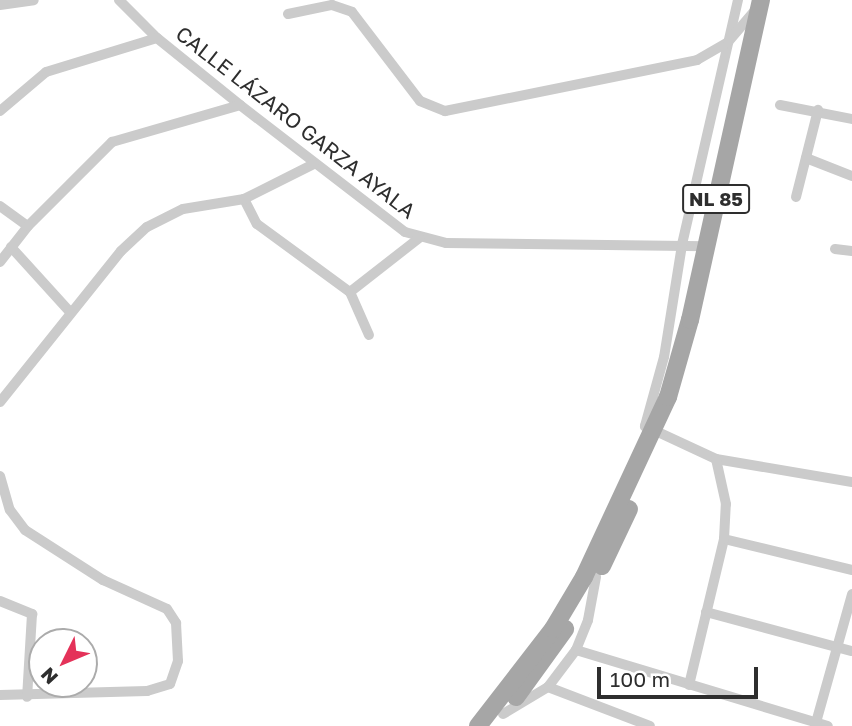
<!DOCTYPE html>
<html>
<head>
<meta charset="utf-8">
<style>
  body { margin:0 }
  #map { position:relative; width:852px; height:726px; overflow:hidden; background:#fff; font-family:"Golos Text",sans-serif }
  div>[style] { position:absolute }
  [style*='--x'] { left:calc(var(--x)*1px); top:calc(var(--y)*1px); width:calc(var(--w)*1px); rotate:calc(var(--a)*1deg) }
  .street>* { height:10px; margin:-5px; padding:0 5px; transform-origin:5px; border-radius:5px; background:#cbcbcb }
  .primary>* { height:18px; margin:-9px; padding:0 9px; transform-origin:9px; border-radius:9px; background:#a6a6a6 }
  span { translate:-50% -50%; white-space:nowrap; text-align:center; line-height:1.15; -webkit-text-stroke:7px #fff; paint-order:stroke }
  .shield-label span { padding:2px 5px; background:#fff; border:2px solid; border-radius:5px; -webkit-text-stroke-width:0 }
  .shield-label { font-size:19px; color:#2e2e2e; font-weight:700 }
  .street-label { font-size:21px; color:#2e2e2e }
  .north { position:absolute; left:28px; top:628px; width:70px; height:70px; box-sizing:border-box; background:#fff; border:2px solid #ababab; border-radius:50%; rotate:227deg; font-size:19px; font-weight:700; line-height:28px; text-align:center; color:#2e2e2e }
  .north::after { content:''; display:block; margin:auto; width:24px; height:32px; background:#e43259; clip-path:polygon(50% 0,100% 100%,50% 72%,0 100%) }
  .scale { position:absolute; left:597px; top:667px; width:161px; height:32px; box-sizing:border-box; border:4px solid #2e2e2e; border-top:0; padding-left:9px; font-size:21px; line-height:24px; white-space:nowrap; color:#2e2e2e; -webkit-text-stroke:5px #fff; paint-order:stroke }
</style>
</head>
<body>
<div id="map">
  <div class="street">
    <i style="--x:119;--y:0;--w:54;--a:45"></i>
    <i style="--x:157;--y:38;--w:107;--a:38.9"></i>
    <i style="--x:240;--y:105;--w:208;--a:37.6"></i>
    <i style="--x:405;--y:232;--w:42;--a:15"></i>
    <i style="--x:446;--y:243;--w:260;--a:0.7"></i>
    <i style="--x:738;--y:0;--w:251;--a:102.9"></i>
    <i style="--x:682;--y:245;--w:113;--a:99.1"></i>
    <i style="--x:664;--y:357;--w:72;--a:105.4"></i>
    <i style="--x:645;--y:426;--w:78;--a:24.9"></i>
    <i style="--x:716;--y:459;--w:138;--a:9.6"></i>
    <i style="--x:0;--y:5;--w:34;--a:-8"></i>
    <i style="--x:288;--y:14;--w:45;--a:-11.6"></i>
    <i style="--x:332;--y:5;--w:21;--a:19"></i>
    <i style="--x:352;--y:12;--w:112;--a:52.6"></i>
    <i style="--x:420;--y:101;--w:27;--a:22"></i>
    <i style="--x:445;--y:111;--w:257;--a:-11.4"></i>
    <i style="--x:697;--y:60;--w:36;--a:-30"></i>
    <i style="--x:728;--y:42;--w:45;--a:-49.5"></i>
    <i style="--x:780;--y:105;--w:73;--a:11"></i>
    <i style="--x:0;--y:111;--w:60;--a:-40.3"></i>
    <i style="--x:46;--y:72;--w:116;--a:-17"></i>
    <i style="--x:806;--y:158;--w:49;--a:21.4"></i>
    <i style="--x:796;--y:197;--w:90;--a:-75.8"></i>
    <i style="--x:244;--y:199;--w:28;--a:63"></i>
    <i style="--x:257;--y:224;--w:115;--a:36.2"></i>
    <i style="--x:350;--y:292;--w:47;--a:66.2"></i>
    <i style="--x:0;--y:206;--w:34;--a:36"></i>
    <i style="--x:11;--y:247;--w:88;--a:47.8"></i>
    <i style="--x:835;--y:249;--w:17;--a:7"></i>
    <i style="--x:0;--y:262;--w:46;--a:-52.1"></i>
    <i style="--x:28;--y:226;--w:119;--a:-45"></i>
    <i style="--x:112;--y:142;--w:133;--a:-16.1"></i>
    <i style="--x:350;--y:292;--w:88;--a:-38"></i>
    <i style="--x:0;--y:402;--w:193;--a:-51.3"></i>
    <i style="--x:121;--y:251;--w:35;--a:-43"></i>
    <i style="--x:147;--y:227;--w:40;--a:-26.6"></i>
    <i style="--x:183;--y:209;--w:62;--a:-9.3"></i>
    <i style="--x:244;--y:199;--w:78;--a:-26.6"></i>
    <i style="--x:0;--y:476;--w:35;--a:74"></i>
    <i style="--x:10;--y:510;--w:25;--a:53"></i>
    <i style="--x:25;--y:530;--w:93;--a:32.7"></i>
    <i style="--x:103;--y:580;--w:70;--a:24.4"></i>
    <i style="--x:167;--y:609;--w:17;--a:57"></i>
    <i style="--x:176;--y:623;--w:38;--a:87"></i>
    <i style="--x:178;--y:661;--w:24;--a:109"></i>
    <i style="--x:170;--y:684;--w:24;--a:163"></i>
    <i style="--x:147;--y:691;--w:147;--a:178.4"></i>
    <i style="--x:724;--y:539;--w:132;--a:13.6"></i>
    <i style="--x:0;--y:601;--w:35;--a:22"></i>
    <i style="--x:32;--y:614;--w:83;--a:93.4"></i>
    <i style="--x:706;--y:612;--w:151;--a:15"></i>
    <i style="--x:576;--y:650;--w:263;--a:16.8"></i>
    <i style="--x:689;--y:685;--w:150;--a:-76.5"></i>
    <i style="--x:724;--y:539;--w:35;--a:-87"></i>
    <i style="--x:726;--y:504;--w:46;--a:-102.5"></i>
    <i style="--x:548;--y:687;--w:109;--a:20.9"></i>
    <i style="--x:503;--y:714;--w:52;--a:-31"></i>
    <i style="--x:548;--y:687;--w:46;--a:-52.9"></i>
    <i style="--x:576;--y:650;--w:32;--a:-68"></i>
    <i style="--x:588;--y:620;--w:44;--a:-79.5"></i>
    <i style="--x:815;--y:726;--w:137;--a:-74.3"></i>
  </div>
  <div class="primary">
    <i style="--x:602;--y:566;--w:63;--a:-64.7"></i>
    <i style="--x:516;--y:697;--w:84;--a:-54.2"></i>
    <i style="--x:478;--y:726;--w:123;--a:-52.3"></i>
    <i style="--x:553;--y:629;--w:61;--a:-59.2"></i>
    <i style="--x:584;--y:577;--w:199;--a:-65"></i>
    <i style="--x:668;--y:397;--w:80;--a:-74.1"></i>
    <i style="--x:690;--y:320;--w:328;--a:-77.5"></i>
  </div>
  <div class="shield-label">
    <span style="left:716px;top:199px">NL 85</span>
  </div>
  <div class="street-label">
    <span style="left:296px;top:122px;rotate:38deg">CALLE LÁZARO GARZA AYALA</span>
  </div>
  <div class="north">N</div>
  <div class="scale">100 m</div>
</div>
</body>
</html>
